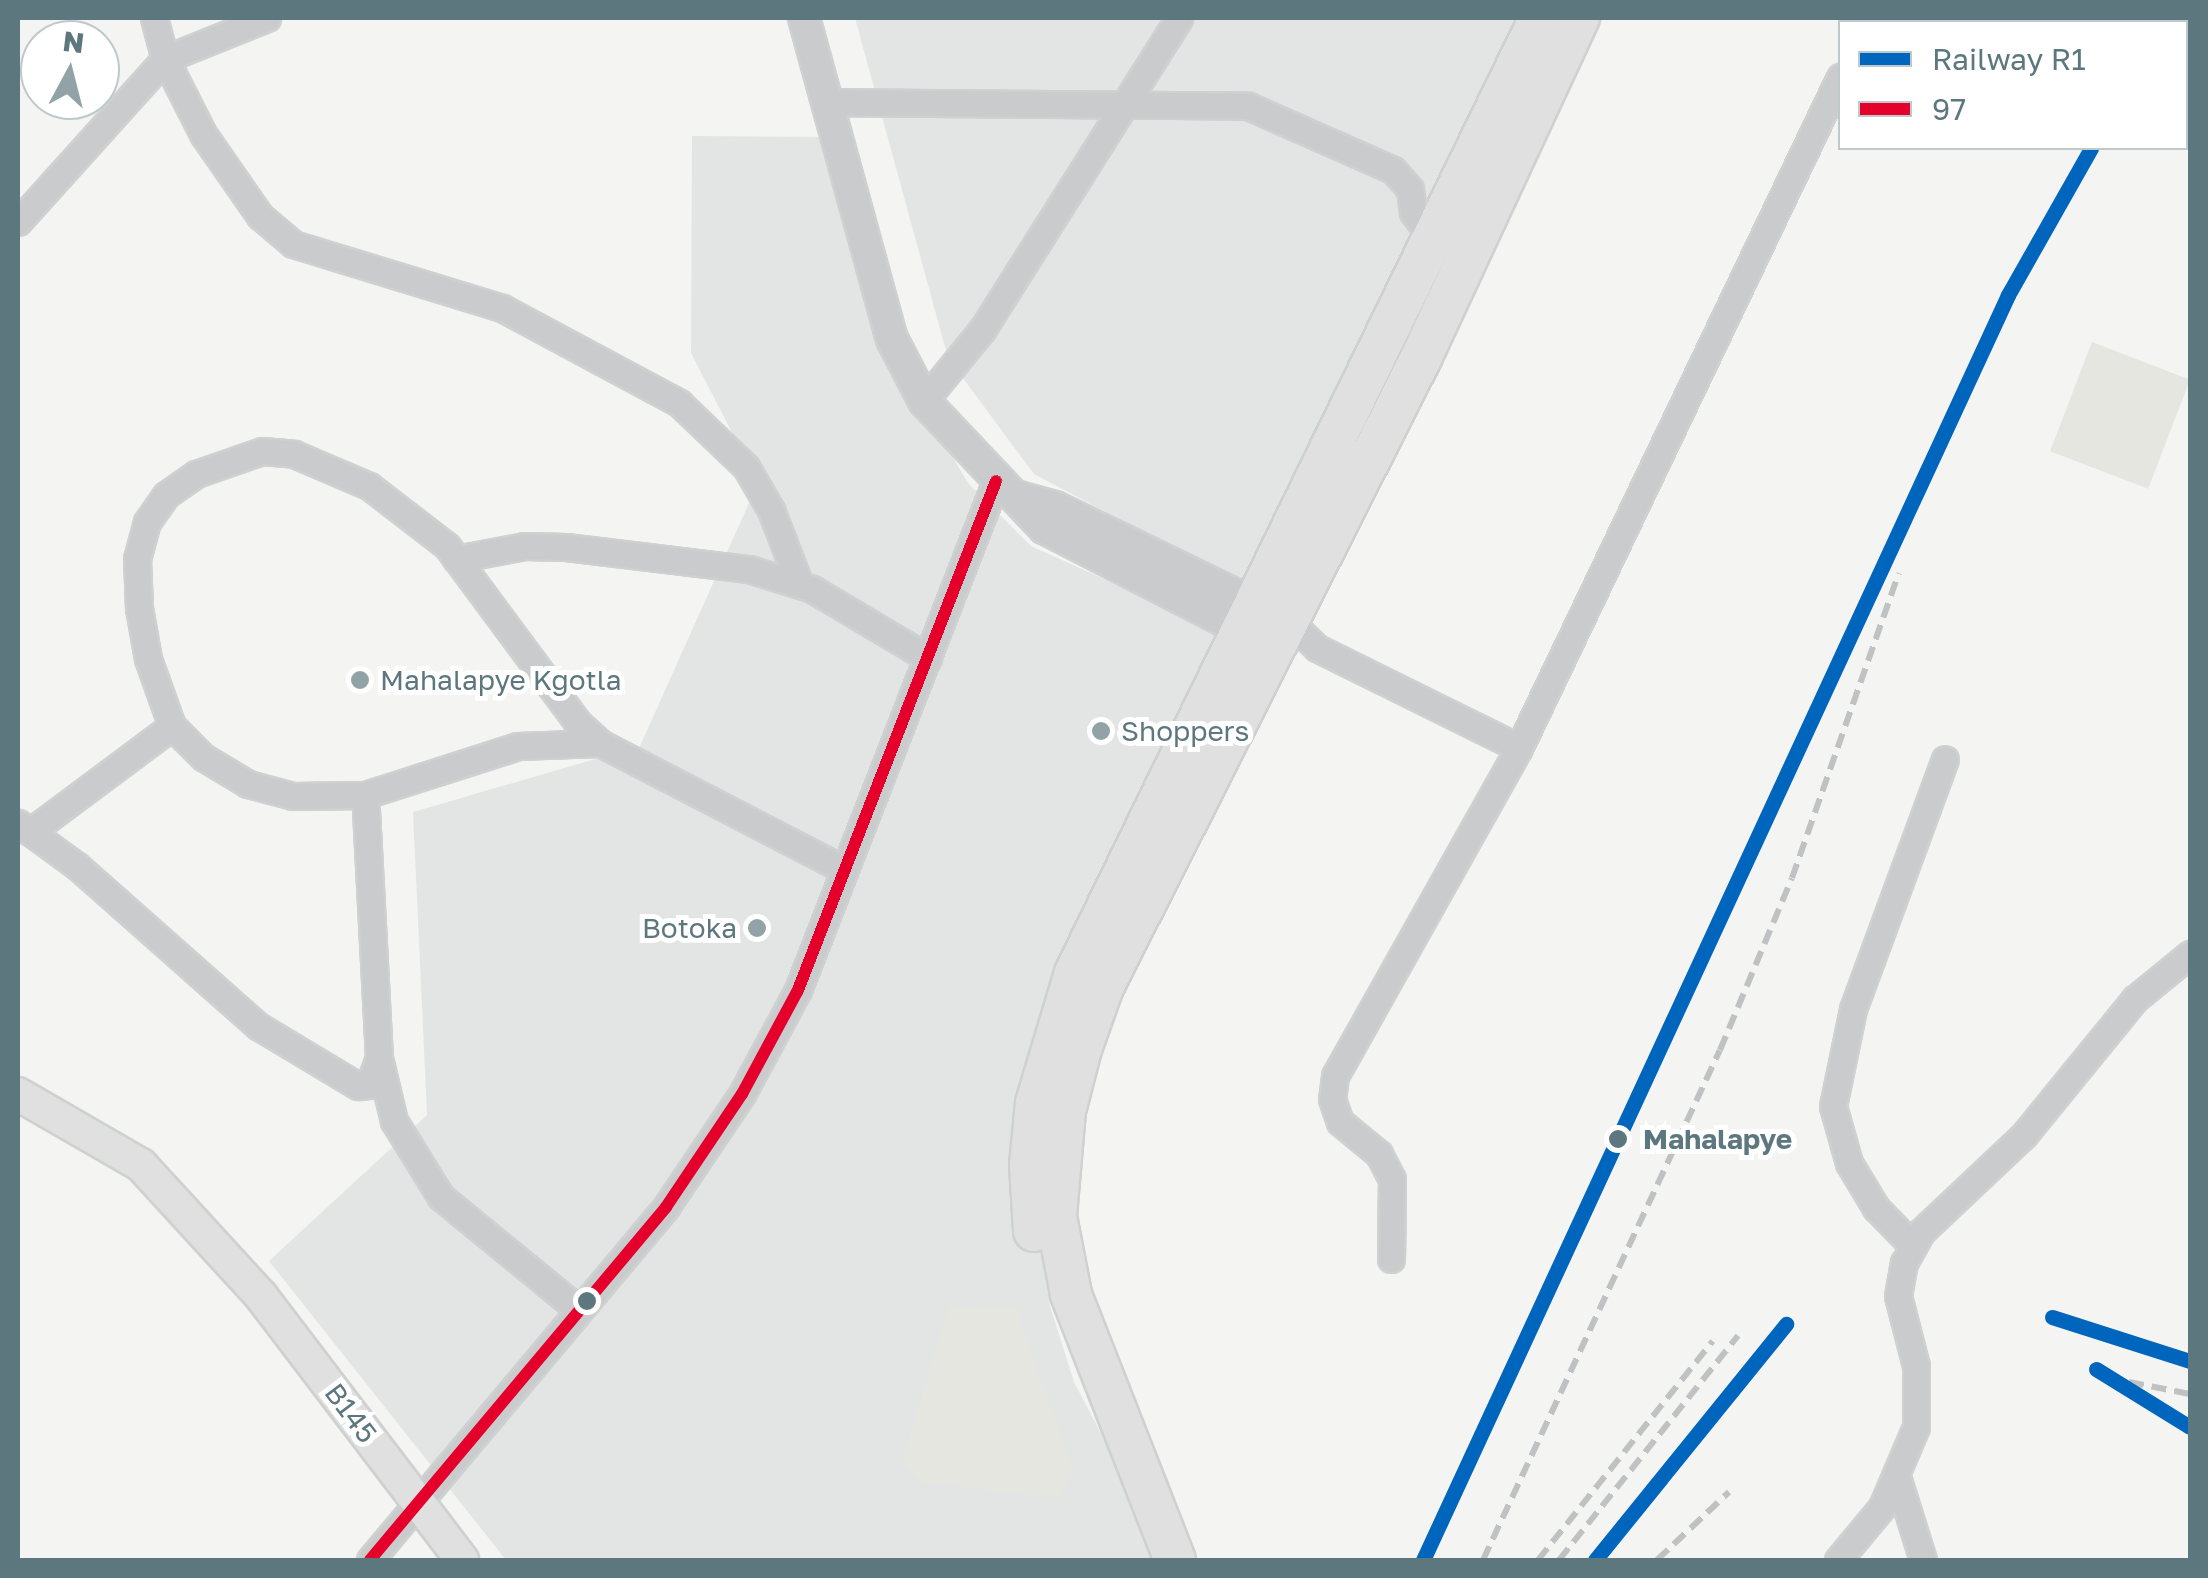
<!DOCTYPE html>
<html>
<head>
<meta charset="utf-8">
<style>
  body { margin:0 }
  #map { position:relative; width:2208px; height:1578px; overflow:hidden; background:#f4f4f2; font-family:"Golos Text",sans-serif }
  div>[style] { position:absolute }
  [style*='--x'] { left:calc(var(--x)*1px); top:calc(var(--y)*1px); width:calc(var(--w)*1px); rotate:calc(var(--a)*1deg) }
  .built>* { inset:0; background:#e3e5e5 }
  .green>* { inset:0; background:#e4e6df; transform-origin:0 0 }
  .roads { filter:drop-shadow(2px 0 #cfd1d1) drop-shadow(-2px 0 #cfd1d1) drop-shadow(0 2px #cfd1d1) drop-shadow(0 -2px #cfd1d1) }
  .minor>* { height:25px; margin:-12.5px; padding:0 12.5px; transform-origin:12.5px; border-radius:12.5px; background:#cacbcc }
  .tertiary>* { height:30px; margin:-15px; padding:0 15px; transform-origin:15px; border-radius:15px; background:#cacbcc }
  .secondary>* { height:32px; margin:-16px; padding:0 16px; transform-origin:16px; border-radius:16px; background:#dfe0df }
  .trunk>* { height:40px; margin:-20px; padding:0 20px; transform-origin:20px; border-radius:20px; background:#dfe0df }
  .rail>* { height:6px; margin-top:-3px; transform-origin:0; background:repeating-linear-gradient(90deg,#bfc1c2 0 15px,transparent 0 23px) }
  .bus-1>* { height:12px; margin:-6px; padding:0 6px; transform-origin:6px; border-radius:6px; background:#e4002b }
  .rail-1>* { height:15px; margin:-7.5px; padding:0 7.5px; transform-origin:7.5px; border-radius:7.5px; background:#0065bd }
  .dots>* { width:28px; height:28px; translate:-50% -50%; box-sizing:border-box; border:5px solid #fff; border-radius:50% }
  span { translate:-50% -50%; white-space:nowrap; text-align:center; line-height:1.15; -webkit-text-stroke:10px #fff; paint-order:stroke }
  .poi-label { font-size:28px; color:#5d777f }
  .left { translate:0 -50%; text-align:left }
  .right { translate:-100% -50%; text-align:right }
  .stop-label { font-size:28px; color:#5d777f; font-weight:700 }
  .street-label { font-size:28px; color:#5d777f }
  .frame { position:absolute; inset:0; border:20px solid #5d777f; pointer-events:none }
  .legend { position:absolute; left:1838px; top:20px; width:350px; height:130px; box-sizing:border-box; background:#fff; border:2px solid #bec9cc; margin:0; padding:12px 18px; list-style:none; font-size:30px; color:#5d777f }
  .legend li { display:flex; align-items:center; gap:20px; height:50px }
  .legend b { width:50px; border:2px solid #bec9cc }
  .north { position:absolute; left:20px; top:20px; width:100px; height:100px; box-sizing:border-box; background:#fff; border:2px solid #bec9cc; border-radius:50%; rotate:7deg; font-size:28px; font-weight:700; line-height:40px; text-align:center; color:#5d777f }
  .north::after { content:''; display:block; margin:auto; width:35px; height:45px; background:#92a3a7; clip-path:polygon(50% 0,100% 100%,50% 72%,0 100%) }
</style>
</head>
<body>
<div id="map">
  <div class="built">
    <i style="clip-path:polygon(855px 18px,1519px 18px,1270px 599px,1034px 474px,948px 358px)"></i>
    <i style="clip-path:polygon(692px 136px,830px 137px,901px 370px,968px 483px,1031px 546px,1255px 647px,1039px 1172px,1050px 1306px,1074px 1382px,1136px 1500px,1152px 1560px,506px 1560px,269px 1261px,427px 1115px,413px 812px,640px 746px,758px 483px,691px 353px)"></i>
  </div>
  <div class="green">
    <i style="left:2092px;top:342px;width:105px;height:117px;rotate:21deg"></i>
    <i style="clip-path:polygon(1015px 1306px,1073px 1471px,1059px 1498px,922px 1482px,902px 1461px,949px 1307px)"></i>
  </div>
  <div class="roads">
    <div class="minor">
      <i style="--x:154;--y:18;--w:42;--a:75"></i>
      <i style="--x:165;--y:59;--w:84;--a:63.1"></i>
      <i style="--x:203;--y:134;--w:100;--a:55.2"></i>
      <i style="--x:260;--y:216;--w:43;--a:40.3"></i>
      <i style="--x:293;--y:244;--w:219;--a:17"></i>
      <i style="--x:502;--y:308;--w:201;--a:28.2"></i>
      <i style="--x:679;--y:403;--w:93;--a:43.7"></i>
      <i style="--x:746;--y:467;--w:50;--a:59.8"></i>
      <i style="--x:771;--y:510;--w:80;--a:68.9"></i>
      <i style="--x:1870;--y:22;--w:5;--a:-53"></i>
      <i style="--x:825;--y:102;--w:423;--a:0.5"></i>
      <i style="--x:1248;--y:106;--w:158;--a:23.8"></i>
      <i style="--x:1393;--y:170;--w:25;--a:48"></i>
      <i style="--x:1410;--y:189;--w:23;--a:83"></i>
      <i style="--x:1413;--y:212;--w:34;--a:54"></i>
      <i style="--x:18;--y:222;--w:219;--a:-48"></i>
      <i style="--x:165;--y:59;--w:110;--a:-21.9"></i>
      <i style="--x:924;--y:401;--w:92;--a:-50.8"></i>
      <i style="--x:982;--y:330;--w:369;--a:-57.7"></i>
      <i style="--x:456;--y:559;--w:70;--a:-10.7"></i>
      <i style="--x:525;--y:546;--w:41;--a:1.4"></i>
      <i style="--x:566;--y:547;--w:184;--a:6.9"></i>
      <i style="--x:749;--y:569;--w:66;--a:17.6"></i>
      <i style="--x:812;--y:589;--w:135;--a:30.7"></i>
      <i style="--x:1288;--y:620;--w:40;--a:44"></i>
      <i style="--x:1317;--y:648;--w:225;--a:26.3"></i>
      <i style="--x:1519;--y:748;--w:376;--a:119.3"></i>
      <i style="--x:1335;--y:1076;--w:23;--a:97"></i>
      <i style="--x:1332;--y:1099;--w:24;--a:71"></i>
      <i style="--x:1340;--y:1122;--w:50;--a:39.4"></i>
      <i style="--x:1379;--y:1154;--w:28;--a:63"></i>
      <i style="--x:1392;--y:1179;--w:80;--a:90.7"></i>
      <i style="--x:600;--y:743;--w:82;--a:177.9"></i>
      <i style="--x:518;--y:746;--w:161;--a:162.2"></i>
      <i style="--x:365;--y:795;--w:72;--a:179.2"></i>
      <i style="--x:293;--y:796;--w:47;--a:-165.1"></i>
      <i style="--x:248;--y:784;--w:52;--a:-149"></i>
      <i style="--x:203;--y:757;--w:44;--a:-135"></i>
      <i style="--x:172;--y:726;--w:71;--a:-109.7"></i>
      <i style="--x:148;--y:659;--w:52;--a:-100"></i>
      <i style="--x:139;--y:608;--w:49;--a:-92.3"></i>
      <i style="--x:137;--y:559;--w:38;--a:-75"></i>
      <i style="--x:147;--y:522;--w:33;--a:-55"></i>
      <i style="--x:166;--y:495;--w:37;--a:-35"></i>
      <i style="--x:196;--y:474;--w:70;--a:-19.2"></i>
      <i style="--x:262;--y:451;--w:32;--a:5"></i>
      <i style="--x:294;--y:454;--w:82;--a:23.1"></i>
      <i style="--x:369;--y:486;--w:98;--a:37.6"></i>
      <i style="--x:447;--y:546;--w:219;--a:53.5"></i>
      <i style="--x:577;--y:722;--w:31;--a:42"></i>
      <i style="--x:600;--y:743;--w:274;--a:27.4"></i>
      <i style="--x:1519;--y:748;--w:744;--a:-64.43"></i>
      <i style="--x:18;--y:823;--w:73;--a:36.1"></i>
      <i style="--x:77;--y:866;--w:242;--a:41.5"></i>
      <i style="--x:258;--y:1026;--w:117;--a:31"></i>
      <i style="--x:358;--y:1086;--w:11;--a:-5"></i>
      <i style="--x:369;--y:1085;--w:29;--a:-70"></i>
      <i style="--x:379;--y:1058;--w:263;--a:-93"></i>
      <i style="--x:30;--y:832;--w:177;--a:-36.7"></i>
      <i style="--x:379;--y:1058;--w:65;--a:76.6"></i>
      <i style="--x:394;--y:1121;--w:89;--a:58.3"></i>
      <i style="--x:441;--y:1197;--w:178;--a:39.3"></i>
      <i style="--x:1913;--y:1246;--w:53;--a:-134.2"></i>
      <i style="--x:1876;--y:1208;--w:52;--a:-121"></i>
      <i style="--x:1849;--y:1163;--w:59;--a:-105.7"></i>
      <i style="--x:1833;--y:1106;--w:99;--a:-78.3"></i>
      <i style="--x:1853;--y:1009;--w:266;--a:-69.8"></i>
      <i style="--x:1898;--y:1480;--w:84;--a:72.6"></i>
      <i style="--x:370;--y:1560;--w:461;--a:-50"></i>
      <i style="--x:666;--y:1207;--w:136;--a:-56.1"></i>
      <i style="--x:742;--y:1094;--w:118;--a:-61.7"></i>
      <i style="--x:798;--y:990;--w:546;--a:-68.74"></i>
      <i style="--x:1838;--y:1560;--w:69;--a:-50.3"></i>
      <i style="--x:1882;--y:1507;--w:87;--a:-67"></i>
      <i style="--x:1916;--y:1427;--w:61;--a:-90"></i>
      <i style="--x:1916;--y:1366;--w:72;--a:-104.4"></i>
      <i style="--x:1898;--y:1296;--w:34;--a:-80"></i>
      <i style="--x:1904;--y:1263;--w:35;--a:-61"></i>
      <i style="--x:1921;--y:1232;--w:141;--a:-43.3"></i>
      <i style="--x:2024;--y:1135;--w:176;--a:-50.8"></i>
      <i style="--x:2135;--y:999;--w:71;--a:-39.3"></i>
    </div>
    <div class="tertiary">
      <i style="--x:804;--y:18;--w:333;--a:74.7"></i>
      <i style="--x:892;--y:339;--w:70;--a:62.7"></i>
      <i style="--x:924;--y:401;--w:175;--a:46.6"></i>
      <i style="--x:1044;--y:528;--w:243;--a:27.2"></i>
      <i style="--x:1015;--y:496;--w:41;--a:15.4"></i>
      <i style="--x:1055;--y:507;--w:242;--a:25.9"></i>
    </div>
    <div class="secondary">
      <i style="--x:18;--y:1094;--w:142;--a:30"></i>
      <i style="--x:141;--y:1165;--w:178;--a:47.5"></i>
      <i style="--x:261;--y:1296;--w:332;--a:52.7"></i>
    </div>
    <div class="trunk">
      <i style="--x:1034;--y:1231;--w:66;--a:-93.5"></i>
      <i style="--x:1030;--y:1165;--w:62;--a:-84.5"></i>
      <i style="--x:1036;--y:1103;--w:136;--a:-73.3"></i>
      <i style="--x:1075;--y:973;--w:1062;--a:-64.04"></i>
      <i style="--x:1175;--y:1560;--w:286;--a:-111.4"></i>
      <i style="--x:1071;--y:1294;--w:79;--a:-100.9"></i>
      <i style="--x:1056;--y:1216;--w:105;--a:-85.1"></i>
      <i style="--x:1065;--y:1111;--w:64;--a:-75.5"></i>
      <i style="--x:1081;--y:1049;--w:66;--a:-70.5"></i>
      <i style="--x:1103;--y:987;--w:705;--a:-63.18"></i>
      <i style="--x:1421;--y:358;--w:375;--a:-65.1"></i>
    </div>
  </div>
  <div class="rail">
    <i style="--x:2052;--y:1317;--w:145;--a:17.7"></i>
    <i style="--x:2096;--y:1369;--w:110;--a:31.7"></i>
    <i style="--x:2129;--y:1382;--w:62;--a:11.1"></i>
    <i style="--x:1483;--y:1560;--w:562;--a:-65.08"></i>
    <i style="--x:1720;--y:1050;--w:186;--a:-67.3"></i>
    <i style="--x:1792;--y:878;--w:323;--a:-70.7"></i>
    <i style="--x:1538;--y:1560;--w:280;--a:-51.4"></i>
    <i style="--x:1559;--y:1560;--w:287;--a:-51.4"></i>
    <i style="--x:1595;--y:1560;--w:304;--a:-51"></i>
    <i style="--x:1657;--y:1560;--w:99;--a:-43.4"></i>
  </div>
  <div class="bus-1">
    <i style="--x:370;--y:1560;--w:461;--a:-50"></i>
    <i style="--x:666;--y:1207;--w:136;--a:-56.1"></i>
    <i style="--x:742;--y:1094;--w:118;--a:-61.7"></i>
    <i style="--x:798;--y:990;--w:546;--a:-68.74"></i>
  </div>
  <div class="rail-1">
    <i style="--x:2052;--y:1317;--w:145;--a:17.7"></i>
    <i style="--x:2096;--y:1369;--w:110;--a:31.7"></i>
    <i style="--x:1423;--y:1560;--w:1394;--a:-65.18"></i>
    <i style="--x:2008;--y:295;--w:169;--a:-60.5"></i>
    <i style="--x:1595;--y:1560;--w:304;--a:-51"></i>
  </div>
  <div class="dots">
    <i style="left:360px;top:680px;background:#92a3a7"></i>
    <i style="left:1101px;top:731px;background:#92a3a7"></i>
    <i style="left:757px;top:928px;background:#92a3a7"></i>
    <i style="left:1618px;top:1139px;background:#5d777f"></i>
    <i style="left:587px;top:1301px;background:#5d777f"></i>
  </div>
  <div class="poi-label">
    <span class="left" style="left:380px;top:680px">Mahalapye Kgotla</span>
    <span class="left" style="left:1121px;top:731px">Shoppers</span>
    <span class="right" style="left:737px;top:928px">Botoka</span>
  </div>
  <div class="stop-label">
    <span class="left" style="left:1643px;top:1139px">Mahalapye</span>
  </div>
  <div class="street-label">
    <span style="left:351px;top:1413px;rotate:53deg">B145</span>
  </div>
  <div class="frame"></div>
  <ul class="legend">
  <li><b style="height:12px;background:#0065bd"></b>Railway R1</li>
  <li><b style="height:12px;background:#e4002b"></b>97</li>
  </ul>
  <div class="north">N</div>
</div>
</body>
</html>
